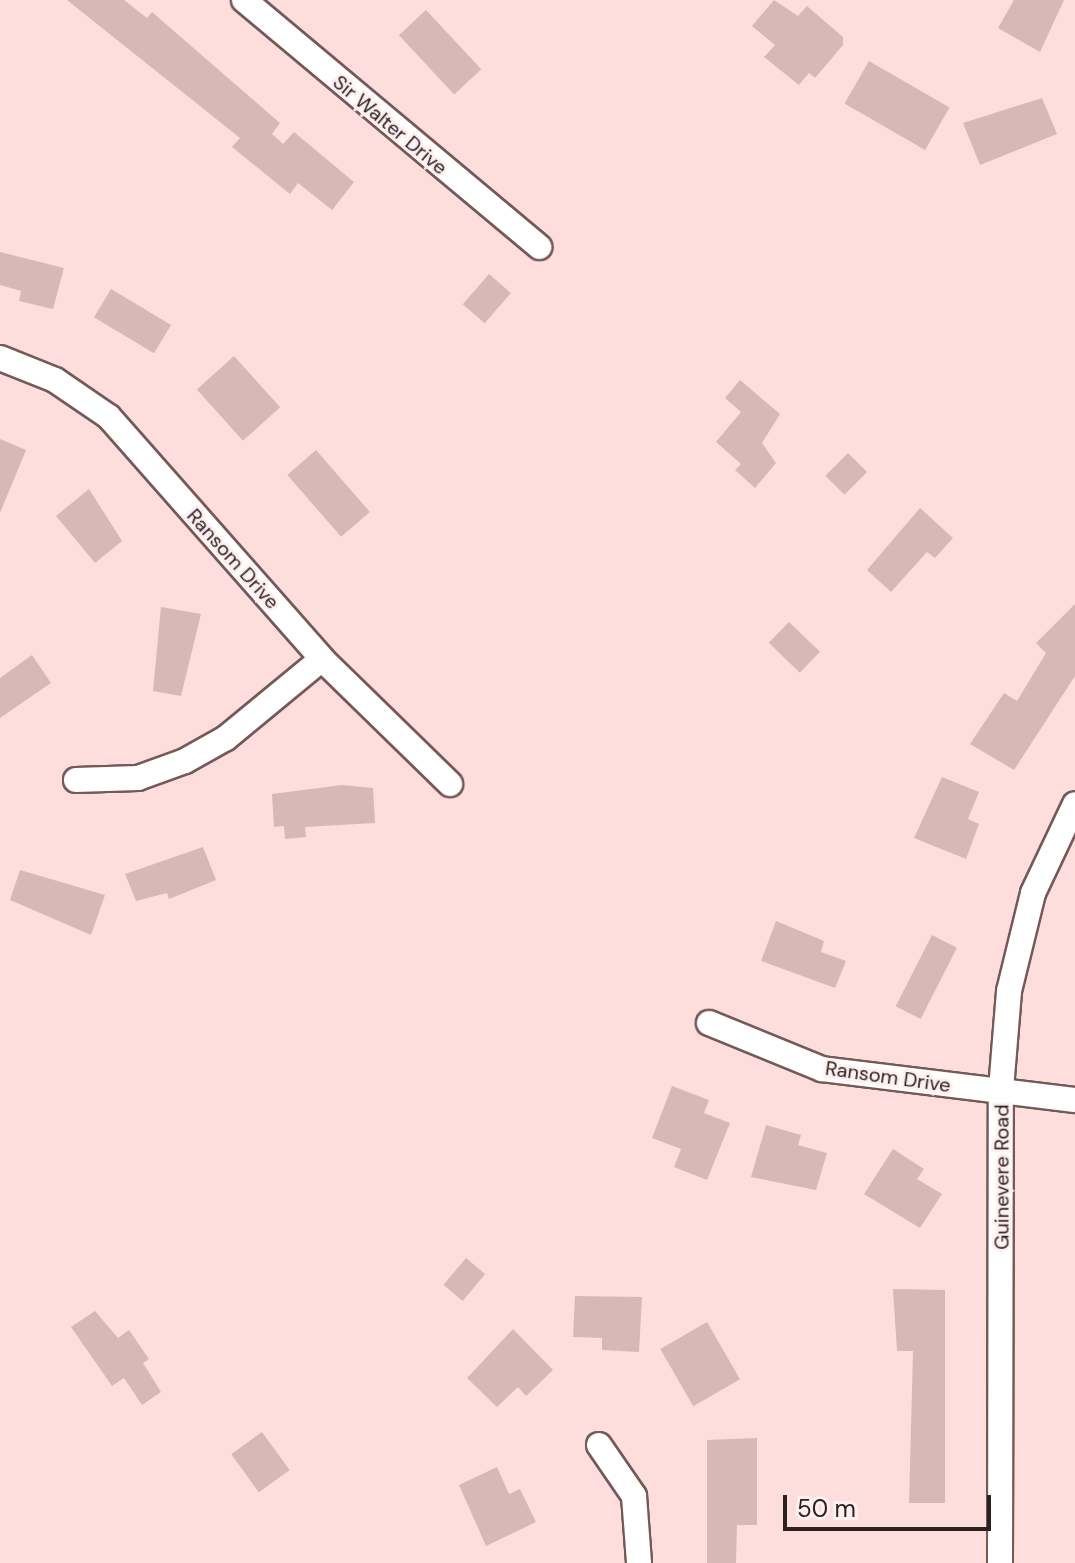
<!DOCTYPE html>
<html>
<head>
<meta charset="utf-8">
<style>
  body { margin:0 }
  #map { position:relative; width:1075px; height:1563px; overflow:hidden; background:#fededd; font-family:"DM Sans",sans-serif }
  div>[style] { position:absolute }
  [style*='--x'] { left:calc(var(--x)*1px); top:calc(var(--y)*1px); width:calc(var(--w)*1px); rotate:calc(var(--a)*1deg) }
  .building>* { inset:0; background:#d7b8b7; transform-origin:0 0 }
  .roads { filter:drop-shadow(2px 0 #745958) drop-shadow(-2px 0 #745958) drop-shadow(0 2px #745958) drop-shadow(0 -2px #745958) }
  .street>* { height:24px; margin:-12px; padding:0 12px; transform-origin:12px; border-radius:12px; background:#fff }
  span { translate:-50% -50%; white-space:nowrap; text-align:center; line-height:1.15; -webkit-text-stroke:6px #fef0f0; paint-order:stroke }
  .street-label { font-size:20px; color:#2c2020 }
  .scale { position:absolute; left:783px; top:1495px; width:208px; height:36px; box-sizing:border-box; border:4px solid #2c2020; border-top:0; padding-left:10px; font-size:24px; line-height:28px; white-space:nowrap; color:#2c2020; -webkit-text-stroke:6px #fef0f0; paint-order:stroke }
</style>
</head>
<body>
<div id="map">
  <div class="building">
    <i style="clip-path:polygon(67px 0,124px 0,147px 18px,152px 12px,280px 123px,272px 134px,283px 144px,294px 132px,354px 182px,332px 210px,298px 183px,290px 194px,232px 147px,240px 138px)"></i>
    <i style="clip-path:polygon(774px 0,798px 16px,807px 6px,843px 37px,843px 45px,815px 78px,809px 73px,799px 85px,764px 57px,775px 45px,752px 26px)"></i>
    <i style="clip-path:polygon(1014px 0,1064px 0,1040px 52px,998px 28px)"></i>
    <i style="left:426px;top:10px;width:81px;height:37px;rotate:47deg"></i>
    <i style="left:869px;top:61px;width:93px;height:49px;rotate:30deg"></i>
    <i style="clip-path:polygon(1042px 98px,1057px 134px,980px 165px,963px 123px)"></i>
    <i style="clip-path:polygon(0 252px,64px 268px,53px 309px,19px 301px,21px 291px,0 285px)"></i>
    <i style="left:489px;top:274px;width:29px;height:40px;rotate:41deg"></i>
    <i style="left:111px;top:289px;width:70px;height:33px;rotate:31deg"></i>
    <i style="left:234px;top:356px;width:69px;height:50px;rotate:48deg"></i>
    <i style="clip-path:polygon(740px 380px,780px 414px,762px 443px,776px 463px,755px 488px,735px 470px,741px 464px,716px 442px,741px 412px,725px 398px)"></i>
    <i style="clip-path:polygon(0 439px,26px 450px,0 513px)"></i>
    <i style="left:316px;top:450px;width:82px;height:38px;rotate:49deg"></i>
    <i style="left:848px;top:453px;width:27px;height:32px;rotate:45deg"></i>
    <i style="clip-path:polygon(89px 489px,122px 541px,95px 563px,56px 516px)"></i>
    <i style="clip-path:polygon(920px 508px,953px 538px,935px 558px,927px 552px,891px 592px,867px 570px)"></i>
    <i style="clip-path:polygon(1075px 604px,1075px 676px,1014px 770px,970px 744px,1004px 693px,1017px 701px,1046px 653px,1036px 643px)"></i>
    <i style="clip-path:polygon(161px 607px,201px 614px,181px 696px,153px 691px)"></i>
    <i style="left:789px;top:622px;width:43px;height:29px;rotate:44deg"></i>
    <i style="clip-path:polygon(32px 655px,51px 683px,0 718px,0 678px)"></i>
    <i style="clip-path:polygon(942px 777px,979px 792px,968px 819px,979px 824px,966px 859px,914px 838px)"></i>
    <i style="clip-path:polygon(342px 785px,373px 788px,375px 823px,305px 827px,306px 837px,285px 839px,284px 826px,274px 827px,272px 794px)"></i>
    <i style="clip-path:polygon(203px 847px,216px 880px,169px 899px,167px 893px,136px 901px,125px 874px)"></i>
    <i style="clip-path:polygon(20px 870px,105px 895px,91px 935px,10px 900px)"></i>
    <i style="clip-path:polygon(776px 921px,824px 941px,821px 952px,846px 961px,835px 988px,761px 961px)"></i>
    <i style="left:932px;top:935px;width:28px;height:80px;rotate:27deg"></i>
    <i style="clip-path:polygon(672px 1086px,709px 1100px,704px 1113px,730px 1123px,707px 1180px,674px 1167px,681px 1149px,652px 1138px)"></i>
    <i style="clip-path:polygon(766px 1125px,801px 1135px,798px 1145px,827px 1153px,816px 1190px,751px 1177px)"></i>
    <i style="clip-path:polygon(893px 1149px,924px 1169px,917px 1179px,942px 1194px,920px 1228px,864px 1194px)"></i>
    <i style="left:466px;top:1258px;width:25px;height:35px;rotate:40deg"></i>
    <i style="clip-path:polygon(893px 1289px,945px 1290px,945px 1503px,909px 1503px,913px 1351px,897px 1351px)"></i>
    <i style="clip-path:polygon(575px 1296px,642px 1297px,639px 1352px,602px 1350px,602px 1338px,573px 1337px)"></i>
    <i style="clip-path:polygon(95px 1311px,118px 1338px,129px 1330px,149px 1359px,143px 1363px,161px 1392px,142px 1405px,124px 1378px,112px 1386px,71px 1327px)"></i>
    <i style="left:707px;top:1322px;width:66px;height:54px;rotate:60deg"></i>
    <i style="clip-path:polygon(513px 1329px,553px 1370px,526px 1396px,518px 1387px,497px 1407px,467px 1378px)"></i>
    <i style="left:262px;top:1432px;width:47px;height:38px;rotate:54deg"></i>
    <i style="clip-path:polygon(757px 1438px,757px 1525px,737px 1525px,736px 1563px,707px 1563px,707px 1440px)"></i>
    <i style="clip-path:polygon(497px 1467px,509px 1494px,520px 1489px,536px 1522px,486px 1546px,459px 1485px)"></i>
  </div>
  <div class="roads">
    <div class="street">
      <i style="--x:244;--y:0;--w:385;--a:39.9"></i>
      <i style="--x:0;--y:358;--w:59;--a:21.8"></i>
      <i style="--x:55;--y:380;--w:65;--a:34.4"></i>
      <i style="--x:109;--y:417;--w:322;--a:48.6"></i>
      <i style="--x:322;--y:659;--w:179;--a:44.3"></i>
      <i style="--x:76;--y:780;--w:62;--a:-1.8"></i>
      <i style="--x:138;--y:778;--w:50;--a:-19.9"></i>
      <i style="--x:185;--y:761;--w:47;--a:-29.3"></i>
      <i style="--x:226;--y:738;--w:124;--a:-39.5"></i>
      <i style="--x:709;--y:1023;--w:122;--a:22.2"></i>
      <i style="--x:822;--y:1069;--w:255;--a:7"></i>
      <i style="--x:599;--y:1445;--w:62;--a:55.5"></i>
      <i style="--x:634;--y:1496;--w:67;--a:85.7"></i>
      <i style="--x:1000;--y:1563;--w:474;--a:-89.9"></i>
      <i style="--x:1001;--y:1089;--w:98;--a:-85.3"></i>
      <i style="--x:1009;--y:991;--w:101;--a:-76.2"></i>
      <i style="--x:1033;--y:893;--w:98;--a:-64.7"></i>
    </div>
  </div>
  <div class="street-label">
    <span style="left:390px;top:125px;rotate:40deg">Sir Walter Drive</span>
    <span style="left:233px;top:559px;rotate:48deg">Ransom Drive</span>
    <span style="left:888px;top:1077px;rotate:8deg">Ransom Drive</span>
    <span style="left:1002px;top:1177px;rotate:-90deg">Guinevere Road</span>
  </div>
  <div class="scale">50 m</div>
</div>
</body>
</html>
